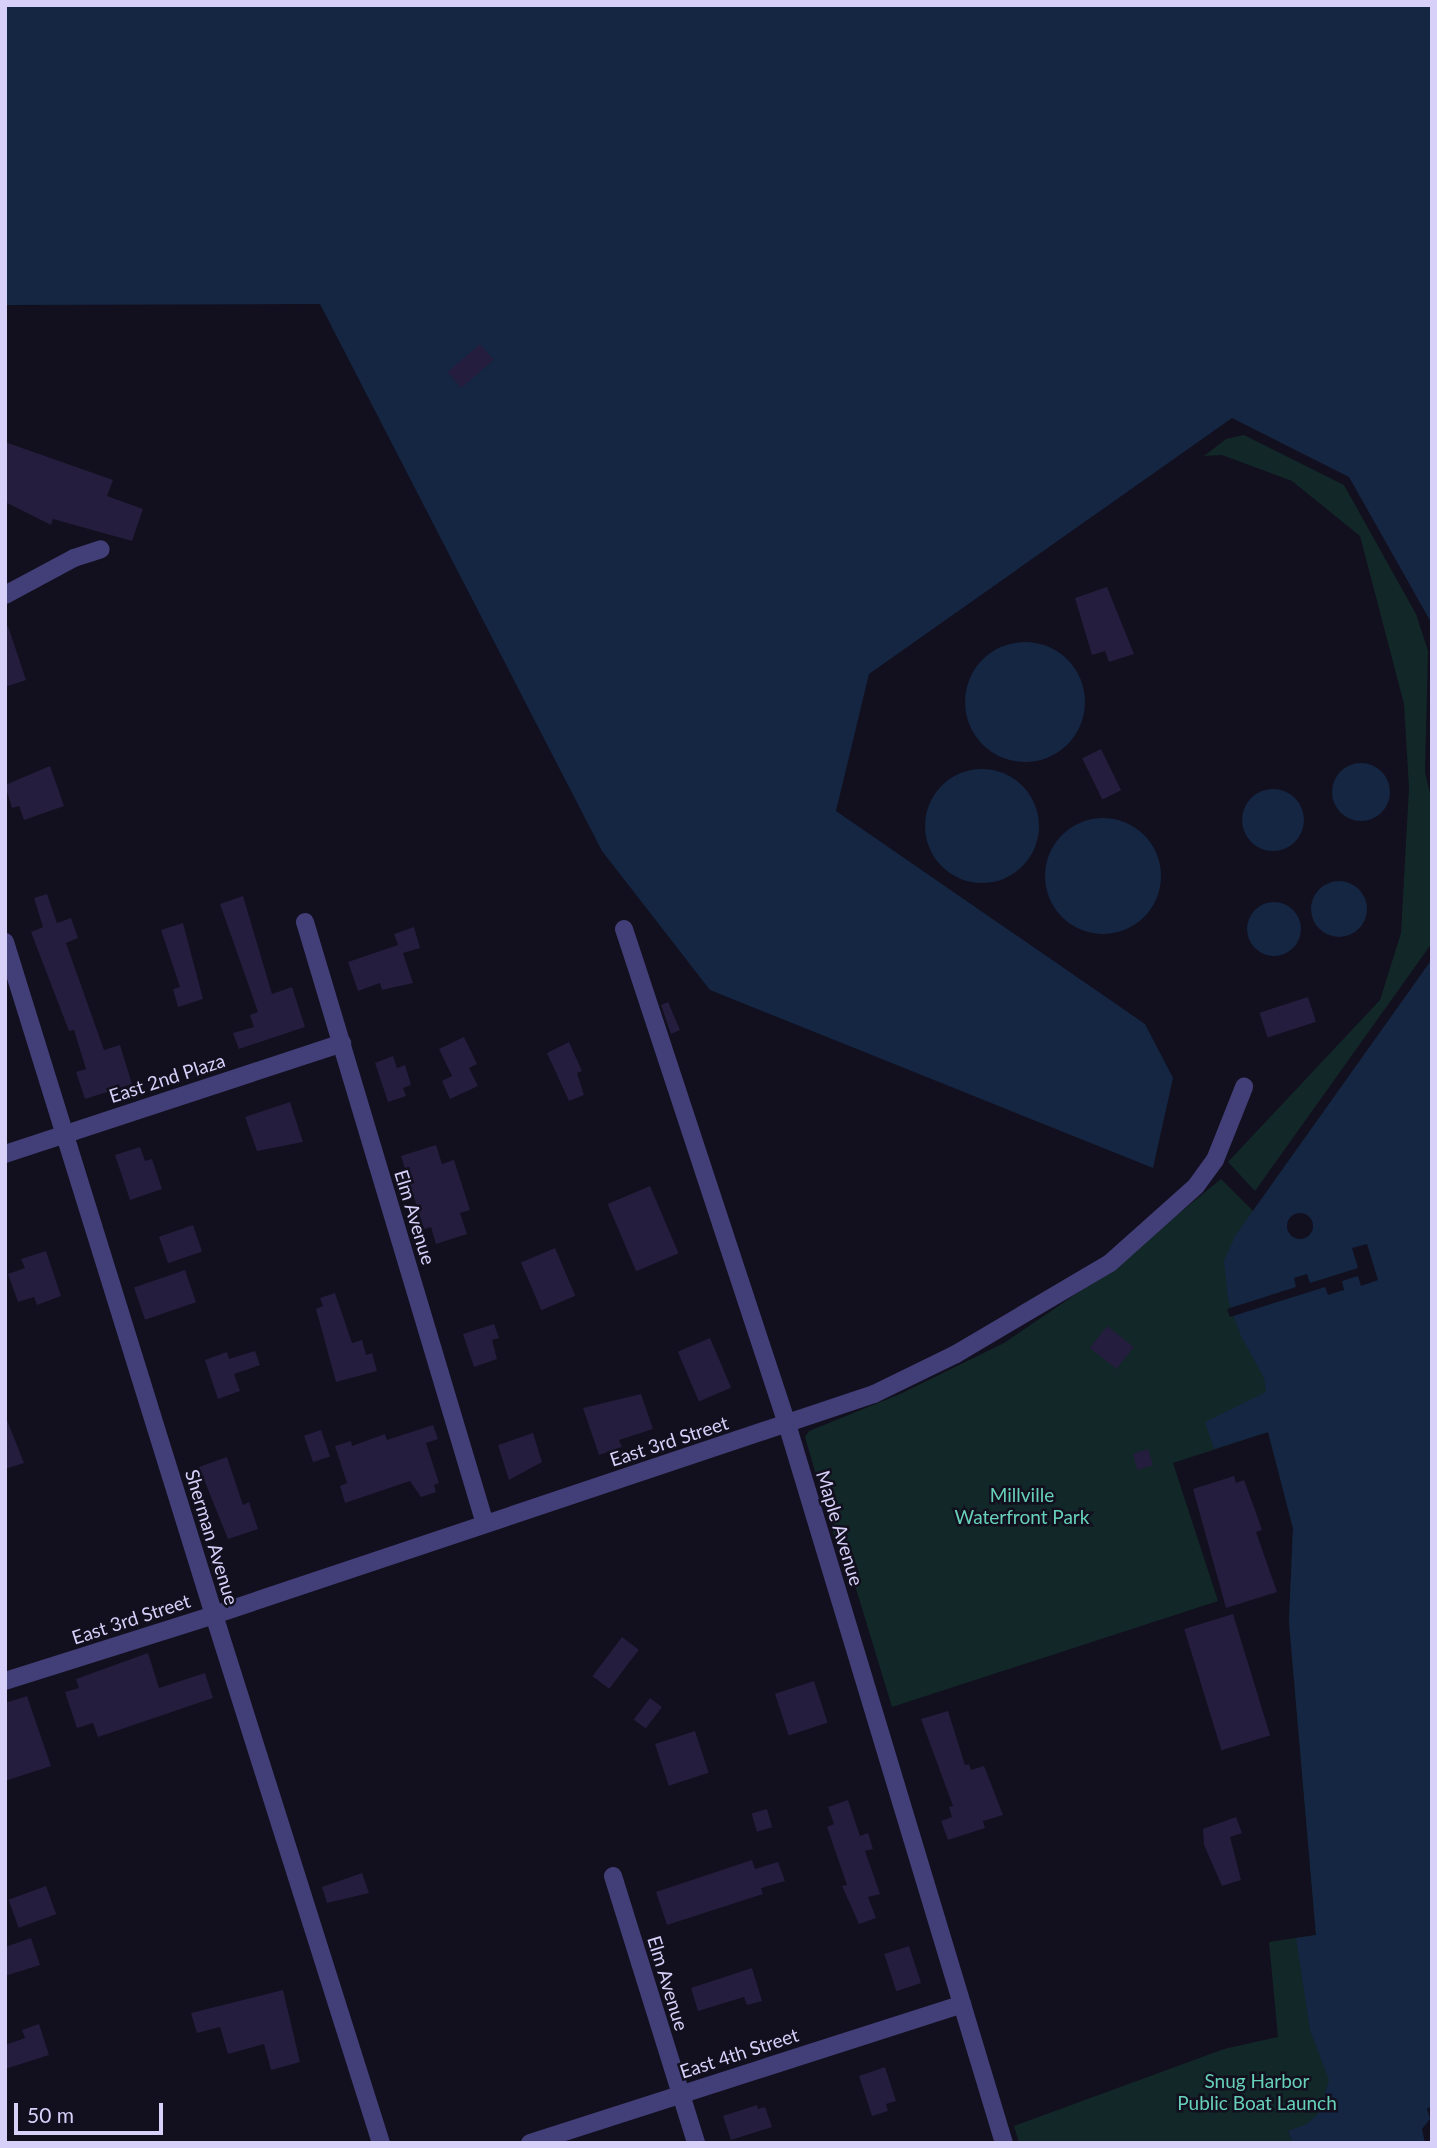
<!DOCTYPE html>
<html>
<head>
<meta charset="utf-8">
<style>
  body { margin:0 }
  #map { position:relative; width:1437px; height:2148px; overflow:hidden; background:#120f1e; font-family:Lato,sans-serif }
  div>[style] { position:absolute }
  [style*='--x'] { left:calc(var(--x)*1px); top:calc(var(--y)*1px); width:calc(var(--w)*1px); rotate:calc(var(--a)*1deg) }
  .green>* { inset:0; background:#122727 }
  .water>* { inset:0; background:#142642 }
  .round { border-radius:50% }
  .pier>* { inset:0; background:#120f1e }
  .building>* { inset:0; background:#241d3d; transform-origin:0 0 }
  .minor>* { height:18px; margin:-9px; padding:0 9px; transform-origin:9px; border-radius:9px; background:#423f78 }
  .tertiary>* { height:18px; margin:-9px; padding:0 9px; transform-origin:9px; border-radius:9px; background:#423f78 }
  span { translate:-50% -50%; white-space:nowrap; text-align:center; line-height:1.15; -webkit-text-stroke:5px #120f1e; paint-order:stroke }
  .street-label { font-size:19px; color:#d7d1fa }
  .park-label { font-size:19px; color:#66d1b8 }
  .frame { position:absolute; inset:0; border:7px solid #d7d1fa; pointer-events:none }
  .scale { position:absolute; left:14px; top:2103px; width:149px; height:32px; box-sizing:border-box; border:4px solid #d7d1fa; border-top:0; padding-left:9px; font-size:21px; line-height:24px; white-space:nowrap; color:#d7d1fa; -webkit-text-stroke:5px #120f1e; paint-order:stroke }
</style>
</head>
<body>
<div id="map">
  <div class="green">
    <i style="clip-path:polygon(1244px 435px,1344px 485px,1416px 614px,1428px 651px,1425px 772px,1432px 802px,1432px 943px,1255px 1191px,1228px 1162px,1380px 1000px,1401px 933px,1409px 788px,1404px 704px,1360px 536px,1292px 481px,1222px 455px,1204px 456px,1226px 439px)"></i>
    <i style="clip-path:polygon(1221px 1179px,1255px 1213px,1278px 1274px,1345px 2116px,1288px 2131px,1293px 2143px,1019px 2143px,1014px 2126px,1224px 2049px,1278px 2037px,1269px 1942px,1316px 1935px,1289px 1622px,1293px 1528px,1268px 1432px,1173px 1463px,1218px 1601px,892px 1707px,843px 1546px,836px 1543px,805px 1437px,809px 1431px,900px 1394px,1004px 1343px,1104px 1275px)"></i>
  </div>
  <div class="water">
    <i style="clip-path:polygon(5px 5px,1432px 5px,1432px 624px,1349px 477px,1232px 418px,869px 674px,836px 811px,1145px 1024px,1173px 1078px,1153px 1168px,710px 990px,602px 851px,320px 304px,5px 305px)"></i>
    <i class="round" style="left:965px;top:642px;width:120px;height:120px"></i>
    <i class="round" style="left:1332px;top:763px;width:58px;height:58px"></i>
    <i class="round" style="left:925px;top:769px;width:114px;height:114px"></i>
    <i class="round" style="left:1242px;top:789px;width:62px;height:62px"></i>
    <i class="round" style="left:1045px;top:818px;width:116px;height:116px"></i>
    <i class="round" style="left:1311px;top:881px;width:56px;height:56px"></i>
    <i class="round" style="left:1247px;top:902px;width:54px;height:54px"></i>
    <i style="clip-path:polygon(1432px 959px,1432px 2107px,1427px 2108px,1430px 2119px,1422px 2129px,1425px 2143px,1293px 2143px,1288px 2131px,1307px 2124px,1319px 2113px,1329px 2080px,1310px 2030px,1296px 1938px,1316px 1935px,1289px 1622px,1293px 1528px,1268px 1432px,1214px 1449px,1205px 1422px,1266px 1392px,1264px 1378px,1240px 1334px,1228px 1299px,1224px 1261px,1235px 1236px)"></i>
  </div>
  <div class="pier">
    <i class="round" style="left:1287px;top:1213px;width:26px;height:26px"></i>
    <i style="clip-path:polygon(1367px 1244px,1378px 1280px,1361px 1286px,1358px 1276px,1342px 1281px,1344px 1290px,1328px 1295px,1325px 1287px,1230px 1317px,1227px 1309px,1296px 1287px,1294px 1278px,1307px 1274px,1310px 1283px,1358px 1268px,1352px 1248px)"></i>
  </div>
  <div class="building">
    <i style="left:480px;top:344px;width:21px;height:43px;rotate:49deg"></i>
    <i style="clip-path:polygon(5px 442px,113px 480px,107px 496px,143px 509px,132px 541px,53px 519px,51px 525px,5px 502px)"></i>
    <i style="clip-path:polygon(1107px 587px,1134px 654px,1109px 662px,1105px 651px,1092px 655px,1075px 598px)"></i>
    <i style="clip-path:polygon(8px 626px,26px 680px,5px 687px,5px 627px)"></i>
    <i style="left:1101px;top:749px;width:46px;height:21px;rotate:64deg"></i>
    <i style="clip-path:polygon(50px 766px,64px 806px,24px 820px,19px 806px,12px 808px,5px 785px)"></i>
    <i style="clip-path:polygon(47px 894px,57px 923px,71px 918px,78px 938px,66px 943px,104px 1050px,120px 1045px,132px 1084px,85px 1099px,76px 1072px,86px 1069px,74px 1030px,69px 1031px,31px 932px,43px 927px,34px 898px)"></i>
    <i style="clip-path:polygon(243px 896px,272px 994px,292px 987px,305px 1027px,239px 1049px,233px 1033px,254px 1027px,250px 1015px,258px 1012px,220px 904px)"></i>
    <i style="clip-path:polygon(183px 923px,203px 999px,178px 1007px,173px 989px,180px 987px,161px 930px)"></i>
    <i style="clip-path:polygon(414px 927px,420px 948px,403px 953px,413px 983px,382px 990px,380px 983px,358px 991px,348px 962px,398px 945px,394px 934px)"></i>
    <i style="left:1308px;top:997px;width:26px;height:51px;rotate:72deg"></i>
    <i style="clip-path:polygon(668px 1002px,680px 1030px,671px 1034px,661px 1005px)"></i>
    <i style="clip-path:polygon(464px 1037px,477px 1064px,469px 1068px,478px 1086px,450px 1099px,442px 1081px,452px 1076px,439px 1049px)"></i>
    <i style="clip-path:polygon(569px 1042px,582px 1071px,577px 1073px,584px 1095px,569px 1101px,547px 1053px)"></i>
    <i style="clip-path:polygon(393px 1056px,397px 1068px,405px 1065px,411px 1085px,403px 1088px,406px 1096px,388px 1102px,375px 1063px)"></i>
    <i style="clip-path:polygon(290px 1102px,303px 1142px,257px 1151px,245px 1117px)"></i>
    <i style="clip-path:polygon(436px 1145px,442px 1164px,454px 1160px,470px 1210px,460px 1213px,467px 1234px,436px 1244px,431px 1227px,424px 1229px,401px 1156px)"></i>
    <i style="clip-path:polygon(140px 1147px,145px 1161px,152px 1159px,162px 1189px,130px 1200px,115px 1155px)"></i>
    <i style="left:650px;top:1186px;width:73px;height:46px;rotate:67deg"></i>
    <i style="left:193px;top:1225px;width:28px;height:36px;rotate:71deg"></i>
    <i style="left:555px;top:1248px;width:52px;height:37px;rotate:67deg"></i>
    <i style="clip-path:polygon(46px 1251px,61px 1296px,37px 1305px,34px 1297px,18px 1302px,8px 1274px,25px 1268px,21px 1259px)"></i>
    <i style="left:185px;top:1270px;width:34px;height:54px;rotate:71deg"></i>
    <i style="clip-path:polygon(335px 1293px,352px 1343px,362px 1340px,366px 1355px,372px 1353px,377px 1371px,336px 1382px,316px 1309px,323px 1306px,320px 1298px)"></i>
    <i style="clip-path:polygon(494px 1324px,499px 1338px,492px 1340px,497px 1359px,474px 1367px,463px 1334px)"></i>
    <i style="left:1107px;top:1326px;width:34px;height:28px;rotate:38deg"></i>
    <i style="left:710px;top:1338px;width:54px;height:35px;rotate:67deg"></i>
    <i style="clip-path:polygon(255px 1351px,260px 1365px,234px 1374px,240px 1391px,218px 1399px,205px 1360px,227px 1352px,229px 1359px)"></i>
    <i style="clip-path:polygon(641px 1394px,653px 1429px,619px 1440px,622px 1447px,599px 1455px,583px 1408px)"></i>
    <i style="clip-path:polygon(5px 1415px,24px 1463px,5px 1469px)"></i>
    <i style="clip-path:polygon(433px 1425px,438px 1439px,426px 1443px,439px 1483px,434px 1485px,436px 1492px,421px 1497px,410px 1481px,345px 1503px,340px 1486px,347px 1483px,335px 1446px,351px 1441px,352px 1446px,385px 1434px,387px 1440px)"></i>
    <i style="left:321px;top:1430px;width:28px;height:18px;rotate:71deg"></i>
    <i style="clip-path:polygon(533px 1433px,542px 1462px,509px 1480px,498px 1445px)"></i>
    <i style="left:1148px;top:1449px;width:17px;height:16px;rotate:73deg"></i>
    <i style="clip-path:polygon(227px 1457px,243px 1505px,249px 1502px,258px 1529px,228px 1539px,199px 1467px)"></i>
    <i style="clip-path:polygon(1234px 1476px,1236px 1483px,1244px 1480px,1255px 1510px,1262px 1530px,1256px 1532px,1277px 1592px,1226px 1608px,1193px 1489px)"></i>
    <i style="left:1233px;top:1614px;width:127px;height:51px;rotate:73deg"></i>
    <i style="left:622px;top:1637px;width:21px;height:49px;rotate:37deg"></i>
    <i style="clip-path:polygon(148px 1653px,159px 1688px,205px 1673px,213px 1698px,98px 1737px,93px 1723px,77px 1728px,65px 1692px,79px 1688px,76px 1679px)"></i>
    <i style="left:814px;top:1681px;width:44px;height:41px;rotate:72deg"></i>
    <i style="clip-path:polygon(27px 1696px,51px 1766px,5px 1781px,5px 1703px)"></i>
    <i style="left:650px;top:1698px;width:15px;height:27px;rotate:37deg"></i>
    <i style="clip-path:polygon(948px 1711px,965px 1765px,969px 1764px,971px 1770px,984px 1766px,1003px 1815px,983px 1821px,985px 1828px,948px 1840px,941px 1821px,952px 1817px,949px 1807px,953px 1806px,921px 1719px)"></i>
    <i style="left:695px;top:1731px;width:44px;height:42px;rotate:72deg"></i>
    <i style="clip-path:polygon(848px 1800px,860px 1836px,868px 1833px,873px 1849px,865px 1851px,880px 1894px,868px 1897px,876px 1918px,859px 1924px,842px 1886px,847px 1885px,827px 1827px,834px 1824px,828px 1807px)"></i>
    <i style="left:767px;top:1809px;width:19px;height:16px;rotate:74deg"></i>
    <i style="clip-path:polygon(1236px 1817px,1242px 1833px,1230px 1837px,1241px 1880px,1222px 1886px,1204px 1845px,1203px 1829px)"></i>
    <i style="clip-path:polygon(752px 1860px,755px 1869px,778px 1862px,785px 1881px,761px 1888px,763px 1894px,667px 1925px,656px 1892px)"></i>
    <i style="clip-path:polygon(362px 1873px,369px 1893px,327px 1903px,322px 1887px)"></i>
    <i style="left:46px;top:1886px;width:30px;height:40px;rotate:70deg"></i>
    <i style="clip-path:polygon(31px 1938px,40px 1965px,5px 1976px,5px 1947px)"></i>
    <i style="left:909px;top:1946px;width:39px;height:26px;rotate:72deg"></i>
    <i style="clip-path:polygon(752px 1968px,762px 2001px,747px 2005px,744px 1997px,698px 2011px,691px 1988px)"></i>
    <i style="clip-path:polygon(283px 1990px,300px 2062px,271px 2070px,264px 2044px,228px 2054px,220px 2027px,197px 2033px,191px 2013px)"></i>
    <i style="clip-path:polygon(39px 2024px,49px 2055px,5px 2069px,5px 2045px,25px 2038px,22px 2030px)"></i>
    <i style="clip-path:polygon(885px 2067px,896px 2101px,886px 2104px,888px 2111px,872px 2116px,859px 2076px)"></i>
    <i style="clip-path:polygon(757px 2105px,758px 2109px,765px 2107px,772px 2127px,731px 2140px,723px 2116px)"></i>
  </div>
  <div class="minor">
    <i style="--x:5;--y:595;--w:78;--a:-28.2"></i>
    <i style="--x:74;--y:558;--w:28;--a:-18"></i>
    <i style="--x:305;--y:922;--w:628;--a:73.35"></i>
    <i style="--x:624;--y:929;--w:521;--a:71.77"></i>
    <i style="--x:787;--y:1424;--w:751;--a:73.21"></i>
    <i style="--x:5;--y:942;--w:705;--a:72.75"></i>
    <i style="--x:214;--y:1615;--w:696;--a:-18.51"></i>
    <i style="--x:874;--y:1394;--w:91;--a:-26"></i>
    <i style="--x:956;--y:1354;--w:179;--a:-30.6"></i>
    <i style="--x:1110;--y:1263;--w:115;--a:-41.8"></i>
    <i style="--x:1196;--y:1186;--w:32;--a:-54"></i>
    <i style="--x:1215;--y:1160;--w:79;--a:-68.3"></i>
    <i style="--x:5;--y:1154;--w:355;--a:-18.2"></i>
    <i style="--x:613;--y:1876;--w:280;--a:72.7"></i>
    <i style="--x:530;--y:2143;--w:454;--a:-17.8"></i>
  </div>
  <div class="tertiary">
    <i style="--x:5;--y:1681;--w:219;--a:-17.5"></i>
    <i style="--x:214;--y:1615;--w:554;--a:72.45"></i>
  </div>
  <div class="street-label">
    <span style="left:167px;top:1078px;rotate:-18deg">East 2nd Plaza</span>
    <span style="left:415px;top:1217px;rotate:73deg">Elm Avenue</span>
    <span style="left:669px;top:1441px;rotate:-18deg">East 3rd Street</span>
    <span style="left:840px;top:1528px;rotate:73deg">Maple Avenue</span>
    <span style="left:212px;top:1537px;rotate:73deg">Sherman Avenue</span>
    <span style="left:131px;top:1619px;rotate:-18deg">East 3rd Street</span>
    <span style="left:668px;top:1983px;rotate:73deg">Elm Avenue</span>
    <span style="left:739px;top:2053px;rotate:-18deg">East 4th Street</span>
  </div>
  <div class="park-label">
    <span style="left:1022px;top:1506px">Millville<br>Waterfront Park</span>
    <span style="left:1257px;top:2092px">Snug Harbor<br>Public Boat Launch</span>
  </div>
  <div class="frame"></div>
  <div class="scale">50 m</div>
</div>
</body>
</html>
